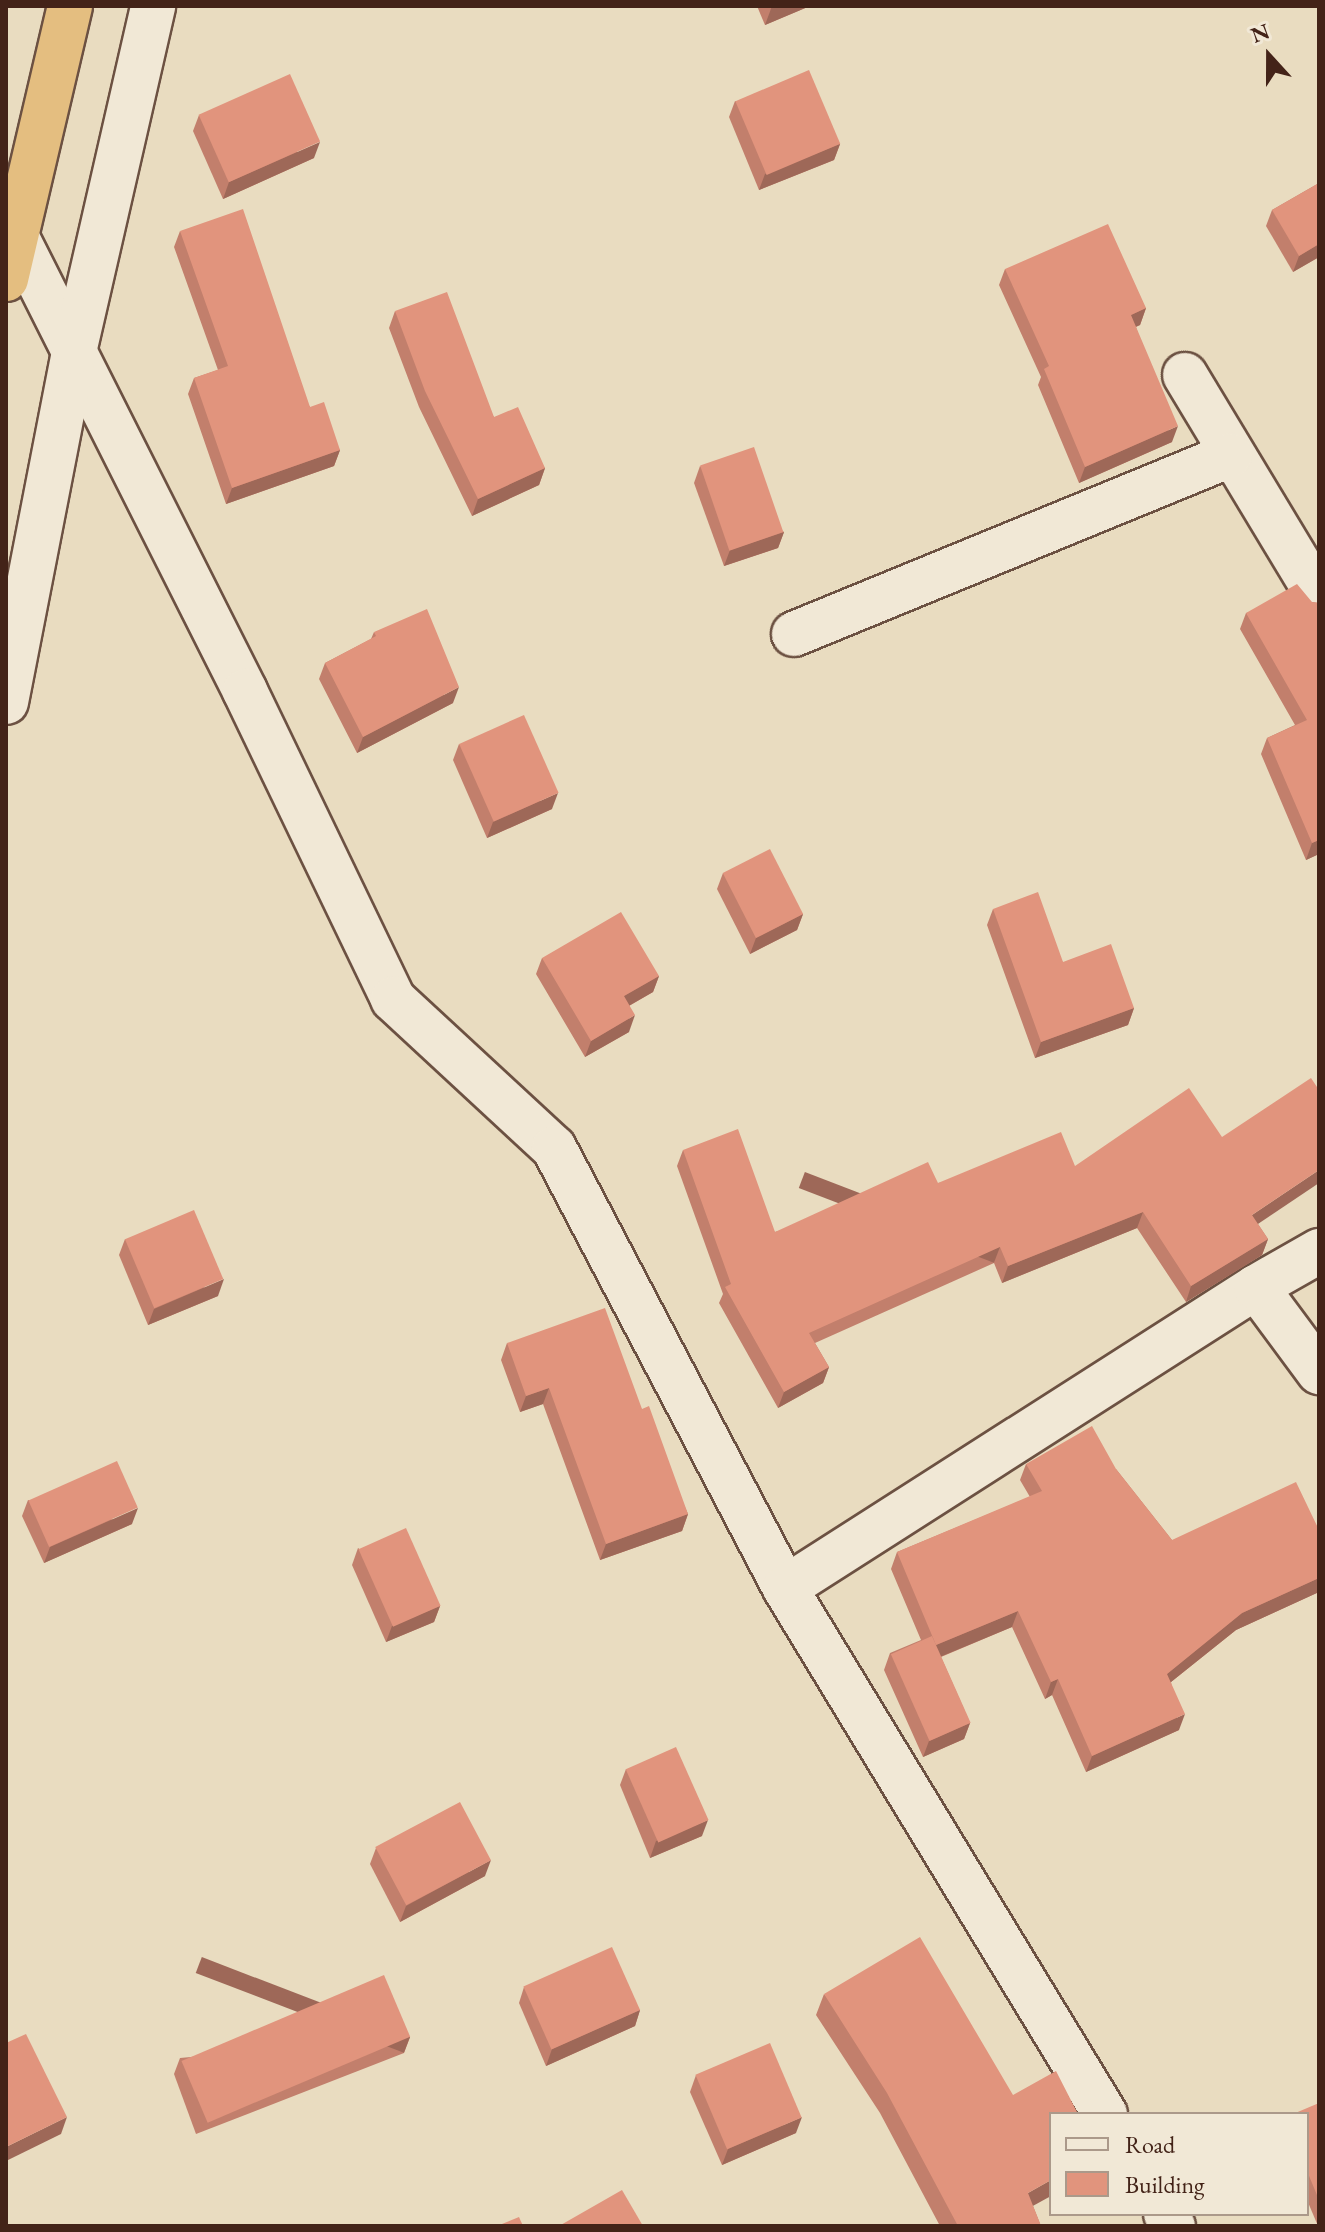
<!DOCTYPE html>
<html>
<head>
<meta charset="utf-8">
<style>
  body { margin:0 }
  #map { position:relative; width:1325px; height:2232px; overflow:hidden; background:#e9dcc0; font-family:"EB Garamond",serif }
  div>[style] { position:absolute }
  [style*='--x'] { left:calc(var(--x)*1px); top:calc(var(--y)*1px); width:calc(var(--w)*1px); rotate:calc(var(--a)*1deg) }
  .roads { filter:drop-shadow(2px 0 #6c5142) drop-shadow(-2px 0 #6c5142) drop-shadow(0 2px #6c5142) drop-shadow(0 -2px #6c5142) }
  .minor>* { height:44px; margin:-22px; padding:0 22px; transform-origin:22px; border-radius:22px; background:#f1e8d6 }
  .tertiary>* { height:44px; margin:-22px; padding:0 22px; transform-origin:22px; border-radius:22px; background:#f1e8d6 }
  .trunk>* { height:44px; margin:-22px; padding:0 22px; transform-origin:22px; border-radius:22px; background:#e4be80 }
  .wall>* { inset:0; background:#c27f6c }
  .shaded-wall>* { inset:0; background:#9e6858; transform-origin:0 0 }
  .building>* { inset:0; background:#e1947d; transform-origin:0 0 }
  span { translate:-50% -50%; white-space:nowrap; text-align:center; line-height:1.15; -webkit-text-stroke:6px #f1e8d6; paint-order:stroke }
  .frame { position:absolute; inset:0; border:8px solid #432318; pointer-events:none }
  .legend { position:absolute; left:1049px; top:2112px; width:260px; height:104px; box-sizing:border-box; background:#f1e8d6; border:2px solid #ab998a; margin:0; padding:10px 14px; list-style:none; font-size:24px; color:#432318 }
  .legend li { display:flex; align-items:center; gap:16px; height:40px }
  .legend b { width:40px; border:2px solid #ab998a }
  .north { position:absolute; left:1229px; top:16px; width:80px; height:80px; -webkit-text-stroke:6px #f1e8d6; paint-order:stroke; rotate:339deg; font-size:22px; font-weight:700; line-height:32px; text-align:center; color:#432318 }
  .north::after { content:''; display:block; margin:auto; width:28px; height:36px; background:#432318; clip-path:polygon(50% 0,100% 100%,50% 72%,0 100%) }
</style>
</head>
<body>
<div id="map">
  <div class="roads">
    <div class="minor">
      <i style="--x:6;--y:216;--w:532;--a:63.29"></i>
      <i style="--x:245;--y:691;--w:342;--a:64.3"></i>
      <i style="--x:393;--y:999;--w:219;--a:42.8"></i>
      <i style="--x:554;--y:1148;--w:497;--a:62.3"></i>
      <i style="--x:785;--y:1588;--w:616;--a:58.69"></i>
      <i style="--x:1185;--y:375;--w:259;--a:58.9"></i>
      <i style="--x:794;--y:634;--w:471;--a:-22.3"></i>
      <i style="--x:1256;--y:1287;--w:106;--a:53.5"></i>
      <i style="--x:785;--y:1588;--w:559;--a:-32.58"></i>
      <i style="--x:1256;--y:1287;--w:73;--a:-29.7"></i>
      <i style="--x:1166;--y:2214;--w:14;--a:60"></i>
    </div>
    <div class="tertiary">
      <i style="--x:6;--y:702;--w:357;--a:-79"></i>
      <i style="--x:74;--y:352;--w:355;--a:-77.1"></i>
    </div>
    <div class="trunk">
      <i style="--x:6;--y:279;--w:280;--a:-76.8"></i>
    </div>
  </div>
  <div class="wall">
    <i style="clip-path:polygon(757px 6px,810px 6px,765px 25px)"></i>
    <i style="clip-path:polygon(735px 101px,840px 144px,834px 160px,759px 190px,729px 117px)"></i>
    <i style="clip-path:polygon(199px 115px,314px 158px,223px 199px,193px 131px)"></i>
    <i style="clip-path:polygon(1319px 183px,1319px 257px,1293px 272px,1266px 226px,1272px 210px)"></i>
    <i style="clip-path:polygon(180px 231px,310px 407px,340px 450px,334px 466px,226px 504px,188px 394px,194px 378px,218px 370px,174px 247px)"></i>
    <i style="clip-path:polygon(1005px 269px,1146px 308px,1140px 325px,1136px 327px,1172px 442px,1079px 483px,1038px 385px,1041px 377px,999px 285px)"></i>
    <i style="clip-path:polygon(395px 311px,494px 417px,545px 468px,539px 485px,472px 516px,419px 407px,389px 328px)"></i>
    <i style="clip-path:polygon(700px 466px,784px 532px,778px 548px,724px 566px,694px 483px)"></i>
    <i style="clip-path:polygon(1312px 602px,1319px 603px,1319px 854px,1306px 860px,1261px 754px,1267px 738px,1295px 725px,1240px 629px,1246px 613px)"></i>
    <i style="clip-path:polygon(374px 632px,453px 703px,357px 753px,319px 679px,325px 663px,371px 639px)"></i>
    <i style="clip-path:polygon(459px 744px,552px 809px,487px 838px,453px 760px)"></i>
    <i style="clip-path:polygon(723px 873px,803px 914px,797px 930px,750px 954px,717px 889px)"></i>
    <i style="clip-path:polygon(993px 909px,1063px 962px,1134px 1008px,1128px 1025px,1035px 1058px,987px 925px)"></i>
    <i style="clip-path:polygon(542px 958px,659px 976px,653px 992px,629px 1006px,629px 1032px,585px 1057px,536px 974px)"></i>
    <i style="clip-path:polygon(683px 1150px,775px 1232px,938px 1183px,1075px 1166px,1258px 1224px,1268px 1239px,1262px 1255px,1186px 1302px,1137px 1228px,1002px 1283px,994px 1263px,815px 1343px,829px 1367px,823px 1383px,778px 1408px,719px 1303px,723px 1294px,677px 1166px)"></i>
    <i style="clip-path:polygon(125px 1239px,218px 1296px,148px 1325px,119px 1255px)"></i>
    <i style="clip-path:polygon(507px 1343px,642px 1409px,688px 1514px,682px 1531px,600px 1560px,543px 1404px,520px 1412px,501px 1360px)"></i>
    <i style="clip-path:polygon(1026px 1464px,1116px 1469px,1172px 1540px,1319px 1530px,1319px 1592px,1236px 1630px,1171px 1682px,1179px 1730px,1086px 1772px,1052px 1695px,1045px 1699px,1012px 1627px,941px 1657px,970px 1723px,964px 1739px,923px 1757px,884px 1670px,890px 1653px,921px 1640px,891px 1569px,897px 1552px,1030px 1497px,1020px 1480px)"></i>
    <i style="clip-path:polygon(28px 1500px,132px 1524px,44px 1563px,22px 1516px)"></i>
    <i style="clip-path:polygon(358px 1548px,440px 1606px,434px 1622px,386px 1642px,352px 1565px)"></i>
    <i style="clip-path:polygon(626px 1769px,702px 1836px,650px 1858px,620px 1785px)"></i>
    <i style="clip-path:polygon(376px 1848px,485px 1876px,400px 1922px,370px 1864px)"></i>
    <i style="clip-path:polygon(524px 1987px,640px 2010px,635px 2026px,546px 2066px,519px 2003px)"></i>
    <i style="clip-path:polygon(824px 1994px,1033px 2206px,1041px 2226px,940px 2226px,880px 2113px,816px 2015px)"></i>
    <i style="clip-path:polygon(410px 2037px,404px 2053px,196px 2134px,174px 2074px,180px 2058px)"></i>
    <i style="clip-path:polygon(696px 2075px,796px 2133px,722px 2165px,690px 2092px)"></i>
    <i style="clip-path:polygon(1319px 2103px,1319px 2226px,1318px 2226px,1307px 2200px,1307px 2114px)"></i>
  </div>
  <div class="shaded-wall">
    <i style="clip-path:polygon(772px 6px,810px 6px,765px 25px)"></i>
    <i style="clip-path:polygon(320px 142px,314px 158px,223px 199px,229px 182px)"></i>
    <i style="clip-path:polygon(840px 144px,834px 160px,759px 190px,765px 174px)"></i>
    <i style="clip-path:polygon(1319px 244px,1319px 257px,1293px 272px,1299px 256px)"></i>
    <i style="clip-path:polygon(1146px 308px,1140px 325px,1125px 331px,1131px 315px)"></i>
    <i style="clip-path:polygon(1178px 426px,1172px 442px,1079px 483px,1085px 467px)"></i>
    <i style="clip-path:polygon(340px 450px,334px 466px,226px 504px,232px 488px)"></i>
    <i style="clip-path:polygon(545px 468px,539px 485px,472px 516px,478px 499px)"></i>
    <i style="clip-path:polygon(784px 532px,778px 548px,724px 566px,730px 550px)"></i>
    <i style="clip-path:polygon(459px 687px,453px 703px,357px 753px,363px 737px)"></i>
    <i style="clip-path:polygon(558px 793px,552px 809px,487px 838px,493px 822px)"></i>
    <i style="clip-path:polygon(1319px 840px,1319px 854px,1306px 860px,1312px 843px)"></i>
    <i style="clip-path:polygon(803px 914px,797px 930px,750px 954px,756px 938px)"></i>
    <i style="clip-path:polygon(659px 976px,653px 992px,618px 1012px,624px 996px)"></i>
    <i style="clip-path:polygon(1134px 1008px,1128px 1025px,1035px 1058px,1041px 1042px)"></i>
    <i style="clip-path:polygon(635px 1015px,629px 1032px,585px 1057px,591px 1041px)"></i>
    <i style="clip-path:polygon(1319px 1170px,1319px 1183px,1246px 1232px,1252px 1215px)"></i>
    <i style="clip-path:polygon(1143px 1212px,1137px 1228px,1002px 1283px,1008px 1266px)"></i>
    <i style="clip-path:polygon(1268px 1239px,1262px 1255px,1186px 1302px,1191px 1286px)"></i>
    <i style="left:1000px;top:1247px;width:17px;height:209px;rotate:111deg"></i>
    <i style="clip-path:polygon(224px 1279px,218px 1296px,148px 1325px,154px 1309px)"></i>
    <i style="clip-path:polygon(829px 1367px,823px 1383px,778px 1408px,784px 1392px)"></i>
    <i style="clip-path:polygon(549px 1388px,543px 1404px,520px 1412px,526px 1396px)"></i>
    <i style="clip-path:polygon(138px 1508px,132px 1524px,44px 1563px,50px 1547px)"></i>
    <i style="clip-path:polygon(688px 1514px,682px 1531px,600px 1560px,606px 1544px)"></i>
    <i style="clip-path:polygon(1319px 1578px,1319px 1592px,1236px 1630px,1161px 1690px,1167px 1674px,1242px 1613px)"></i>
    <i style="clip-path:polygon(440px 1606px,434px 1622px,386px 1642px,392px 1626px)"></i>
    <i style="clip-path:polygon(1018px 1611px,1012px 1627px,930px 1661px,936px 1645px)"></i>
    <i style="clip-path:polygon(1058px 1679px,1052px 1695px,1045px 1699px,1051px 1682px)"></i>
    <i style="clip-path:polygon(1185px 1714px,1179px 1730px,1086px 1772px,1092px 1756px)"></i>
    <i style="clip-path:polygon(970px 1723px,964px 1739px,923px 1757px,929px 1741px)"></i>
    <i style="clip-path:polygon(708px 1820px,702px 1836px,650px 1858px,656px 1841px)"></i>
    <i style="clip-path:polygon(491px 1860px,485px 1876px,400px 1922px,406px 1906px)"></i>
    <i style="clip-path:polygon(640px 2010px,635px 2026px,546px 2066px,552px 2049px)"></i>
    <i style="left:410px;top:2037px;width:17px;height:223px;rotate:111deg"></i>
    <i style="clip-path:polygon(67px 2117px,61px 2134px,6px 2161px,6px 2147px)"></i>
    <i style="clip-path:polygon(802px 2117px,796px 2133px,722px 2165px,728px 2149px)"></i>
    <i style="clip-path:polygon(1051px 2180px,1051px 2196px,1020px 2213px,1028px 2193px)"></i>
  </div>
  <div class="building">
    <i style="left:809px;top:70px;width:80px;height:80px;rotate:67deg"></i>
    <i style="left:290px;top:74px;width:74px;height:100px;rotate:66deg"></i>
    <i style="clip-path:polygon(1319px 183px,1319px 244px,1299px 256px,1272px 210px)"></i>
    <i style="clip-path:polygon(243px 209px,310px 407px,324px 402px,340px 450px,232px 488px,194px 378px,228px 366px,180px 231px)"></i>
    <i style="clip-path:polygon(1108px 224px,1146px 308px,1131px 315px,1178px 426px,1085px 467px,1044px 369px,1049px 366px,1005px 269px)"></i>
    <i style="clip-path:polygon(447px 292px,494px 417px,518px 407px,545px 468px,478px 499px,425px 391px,395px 311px)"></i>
    <i style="left:754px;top:447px;width:90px;height:57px;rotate:71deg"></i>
    <i style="clip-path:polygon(1297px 584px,1312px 602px,1319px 603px,1319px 840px,1312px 843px,1267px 738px,1307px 720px,1246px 613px)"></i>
    <i style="clip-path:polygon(427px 609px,459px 687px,363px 737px,325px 663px,376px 636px,374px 632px)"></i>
    <i style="left:524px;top:715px;width:85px;height:71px;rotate:66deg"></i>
    <i style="left:770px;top:849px;width:73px;height:53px;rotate:63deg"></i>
    <i style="clip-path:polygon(1038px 892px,1063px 962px,1111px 944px,1134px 1008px,1041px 1042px,993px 909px)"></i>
    <i style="clip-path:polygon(621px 912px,659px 976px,624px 996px,635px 1015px,591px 1041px,542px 958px)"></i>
    <i style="clip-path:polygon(1311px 1078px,1319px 1090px,1319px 1170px,1252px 1215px,1268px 1239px,1191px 1286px,1143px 1212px,1008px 1266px,1000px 1247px,809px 1333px,829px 1367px,784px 1392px,725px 1287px,731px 1284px,683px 1150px,738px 1129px,775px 1232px,928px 1162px,938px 1183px,1061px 1132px,1075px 1166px,1189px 1088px,1222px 1137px)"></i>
    <i style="left:194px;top:1210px;width:75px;height:75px;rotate:67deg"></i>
    <i style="clip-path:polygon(605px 1308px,642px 1409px,649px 1406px,688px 1514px,606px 1544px,549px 1388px,526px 1396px,507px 1343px)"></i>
    <i style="clip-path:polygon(1092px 1426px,1116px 1469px,1172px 1540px,1296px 1482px,1319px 1530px,1319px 1578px,1242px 1613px,1167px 1674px,1185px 1714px,1092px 1756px,1058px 1679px,1051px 1682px,1018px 1611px,936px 1645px,897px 1552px,1042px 1491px,1026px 1464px)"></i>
    <i style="left:117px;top:1461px;width:51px;height:97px;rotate:66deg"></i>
    <i style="left:406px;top:1528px;width:85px;height:52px;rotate:66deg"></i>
    <i style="left:932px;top:1636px;width:95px;height:45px;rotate:66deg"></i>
    <i style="left:676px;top:1747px;width:80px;height:55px;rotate:66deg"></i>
    <i style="left:460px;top:1802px;width:66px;height:96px;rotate:62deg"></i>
    <i style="clip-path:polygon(920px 1937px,1013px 2095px,1056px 2071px,1078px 2114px,1051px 2114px,1051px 2180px,1028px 2193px,1041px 2226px,969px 2226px,968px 2225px,958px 2226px,887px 2093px,824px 1994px)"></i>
    <i style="left:612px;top:1947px;width:69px;height:97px;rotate:66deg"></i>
    <i style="left:384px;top:1975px;width:67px;height:220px;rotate:67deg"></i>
    <i style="clip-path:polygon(26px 2034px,67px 2117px,6px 2147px,6px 2043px)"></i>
    <i style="left:770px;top:2043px;width:81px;height:81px;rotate:67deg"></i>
    <i style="clip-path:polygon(1319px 2103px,1319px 2200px,1307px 2171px,1307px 2114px,1293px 2114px)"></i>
    <i style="clip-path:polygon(622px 2190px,643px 2226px,559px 2226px)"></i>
    <i style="clip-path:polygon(519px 2217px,523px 2226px,497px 2226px)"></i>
  </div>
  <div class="frame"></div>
  <ul class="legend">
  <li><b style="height:10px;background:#f1e8d6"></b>Road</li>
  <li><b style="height:22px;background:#e1947d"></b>Building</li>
  </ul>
  <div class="north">N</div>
</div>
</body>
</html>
